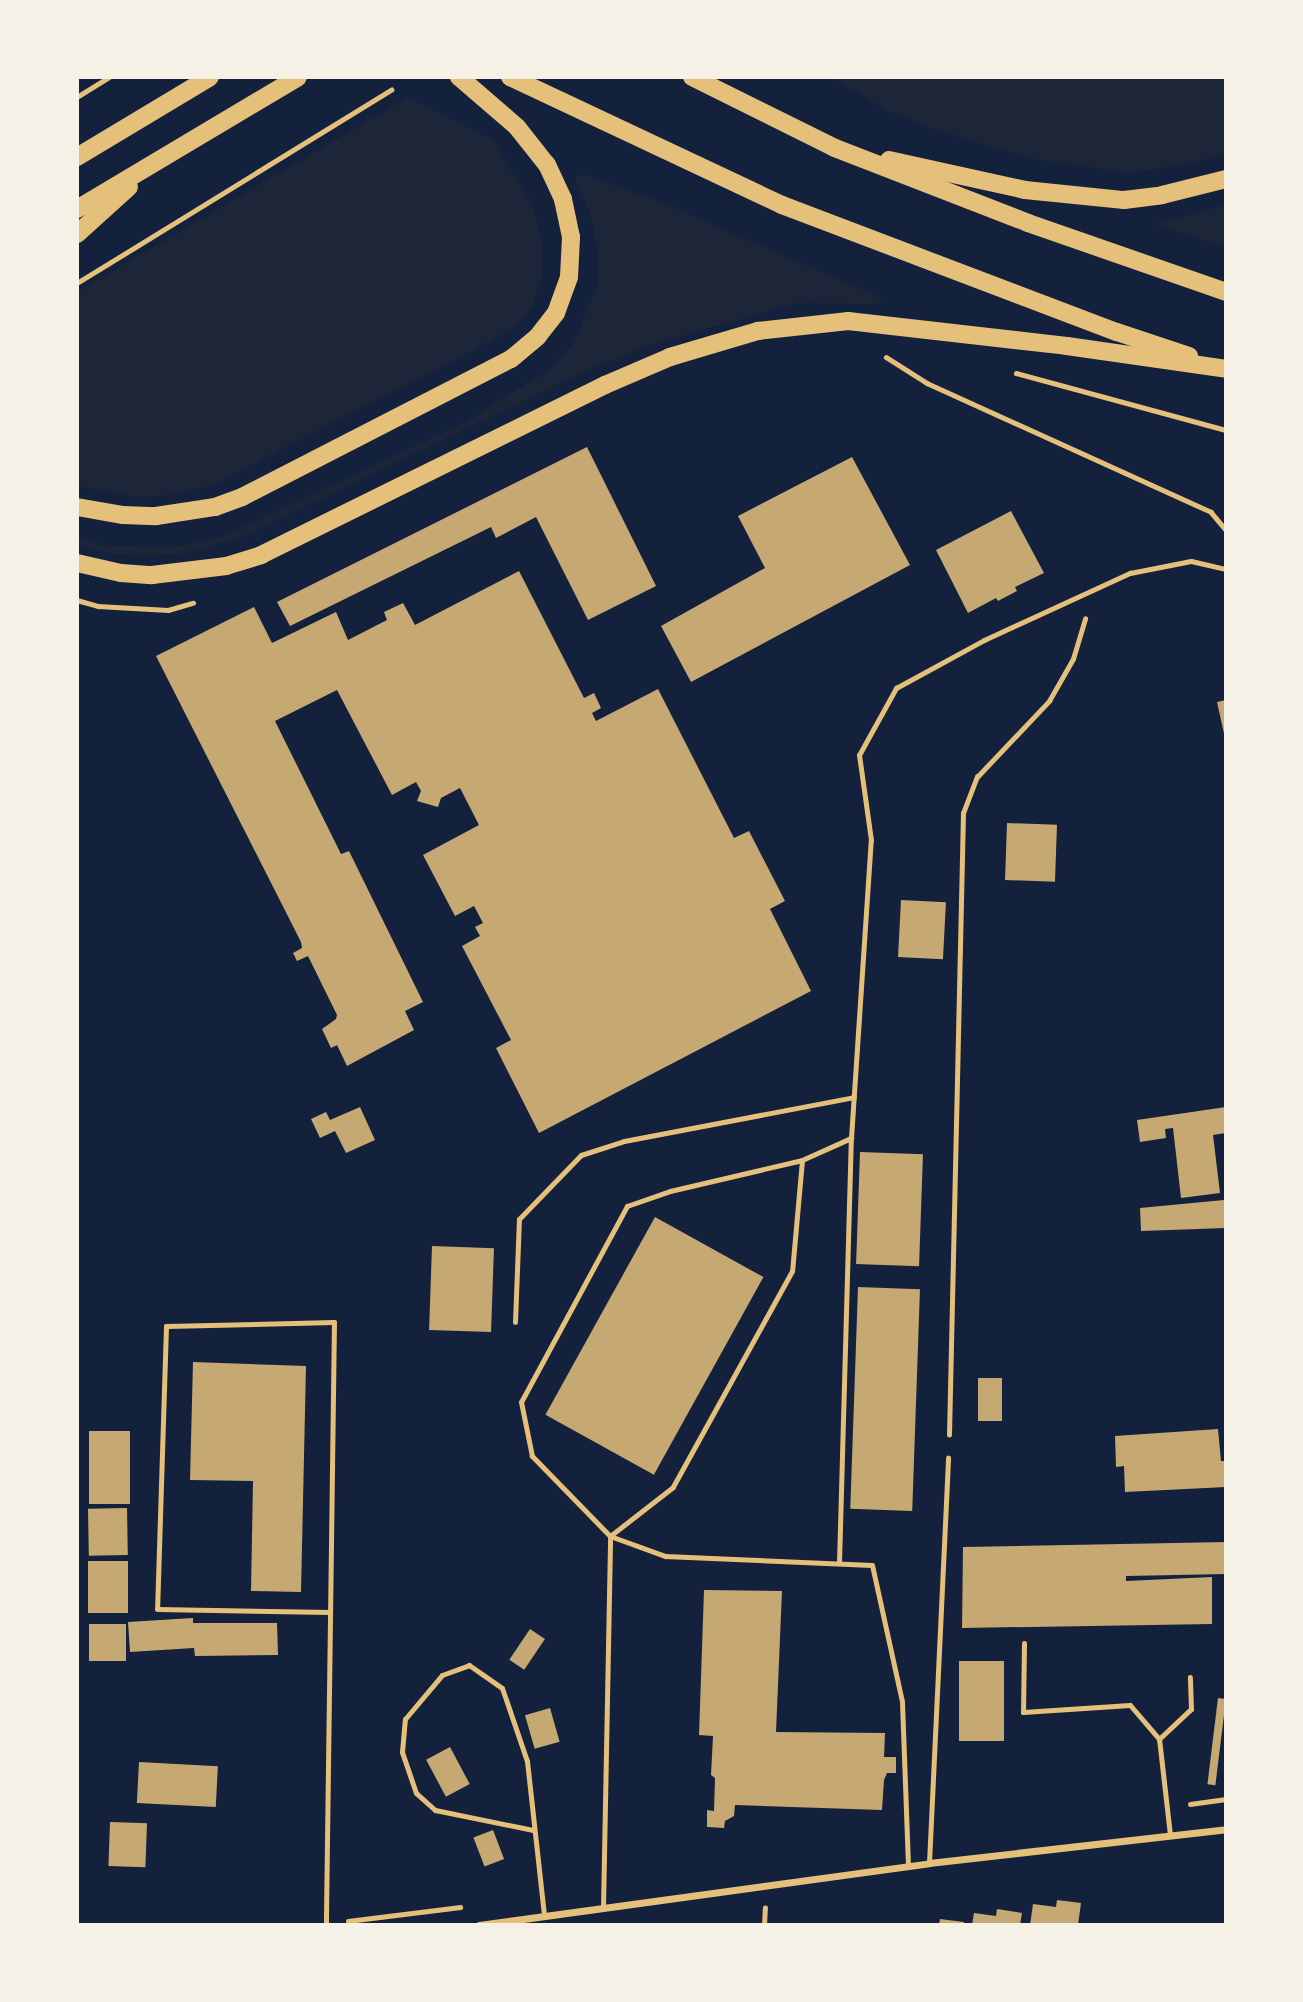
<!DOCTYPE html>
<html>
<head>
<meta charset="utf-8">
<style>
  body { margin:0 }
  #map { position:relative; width:1303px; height:2002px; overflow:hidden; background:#14213d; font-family:"PT Serif",serif }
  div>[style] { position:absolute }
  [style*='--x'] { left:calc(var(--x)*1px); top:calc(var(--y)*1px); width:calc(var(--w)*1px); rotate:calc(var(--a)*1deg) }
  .green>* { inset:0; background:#1d2539 }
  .building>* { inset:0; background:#c6a872; transform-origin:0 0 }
  .path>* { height:4.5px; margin:-2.25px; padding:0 2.25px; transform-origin:2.25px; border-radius:2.25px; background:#e5c07b }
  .service>* { height:5px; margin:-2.5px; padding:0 2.5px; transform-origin:2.5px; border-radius:2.5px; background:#e5c07b }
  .minor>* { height:7px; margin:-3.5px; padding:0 3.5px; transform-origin:3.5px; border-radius:3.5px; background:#e5c07b }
  .primary>* { height:18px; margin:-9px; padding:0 9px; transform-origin:9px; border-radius:9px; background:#e5c07b }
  span { translate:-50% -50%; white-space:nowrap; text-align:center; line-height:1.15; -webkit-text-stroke:5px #f6f1e7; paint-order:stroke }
  .frame { position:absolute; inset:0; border:79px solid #f6f1e7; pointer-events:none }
</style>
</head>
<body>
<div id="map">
  <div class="green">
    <i style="clip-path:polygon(831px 77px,1226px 77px,1226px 154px,1182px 165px,1128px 173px,1029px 158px,931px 128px,886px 110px)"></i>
    <i style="clip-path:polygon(408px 97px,493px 140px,532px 205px,542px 240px,542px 276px,532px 307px,514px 329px,211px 486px,169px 495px,136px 497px,77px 486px,77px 292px)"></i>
    <i style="clip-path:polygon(583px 174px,656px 200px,882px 298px,877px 304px,796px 303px,650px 345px,581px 373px,242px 537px,188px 553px,150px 555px,115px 554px,77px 546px,77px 537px,102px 545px,160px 547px,181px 546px,222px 537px,465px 422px,552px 368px,574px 342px,598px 283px,599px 257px,590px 212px,576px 183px,576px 177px)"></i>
    <i style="clip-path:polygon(1226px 205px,1226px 248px,1153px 224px,1223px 206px)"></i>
  </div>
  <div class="building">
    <i style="clip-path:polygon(587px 447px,656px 586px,588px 620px,536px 517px,496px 538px,491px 527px,290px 626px,277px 602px)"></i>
    <i style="clip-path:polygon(852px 457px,910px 565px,691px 682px,661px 626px,765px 568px,738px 516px)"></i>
    <i style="clip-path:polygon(1011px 511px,1044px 573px,1015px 587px,1017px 591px,998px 601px,996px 598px,968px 613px,936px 550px)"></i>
    <i style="clip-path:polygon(519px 571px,584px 698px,594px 693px,601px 708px,592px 713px,596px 721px,658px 689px,734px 838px,749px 831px,785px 901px,770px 909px,811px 991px,539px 1133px,496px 1048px,511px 1040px,462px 946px,480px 936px,475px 927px,483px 923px,474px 906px,455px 916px,423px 855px,479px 825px,460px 788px,441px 798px,438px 807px,417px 801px,421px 791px,416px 782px,392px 795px,337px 690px,275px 721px,341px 854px,349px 851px,423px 1002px,405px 1011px,414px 1030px,347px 1066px,337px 1045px,331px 1048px,322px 1029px,336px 1019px,337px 1015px,308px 956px,297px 961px,293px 953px,302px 948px,301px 942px,156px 656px,254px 607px,272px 643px,336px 612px,348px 640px,387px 620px,384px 612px,403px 603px,415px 625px)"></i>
    <i style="clip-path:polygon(1226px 700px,1226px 738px,1225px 738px,1217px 702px)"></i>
    <i style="left:1007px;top:823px;width:50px;height:57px;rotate:2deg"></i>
    <i style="left:901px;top:900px;width:45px;height:57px;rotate:3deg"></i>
    <i style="clip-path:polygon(360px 1107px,375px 1140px,346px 1153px,335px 1131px,320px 1138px,311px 1119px,326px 1112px,330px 1120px)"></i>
    <i style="clip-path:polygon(1226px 1107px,1226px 1133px,1213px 1135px,1220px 1193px,1181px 1198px,1173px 1128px,1165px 1129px,1166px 1138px,1140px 1142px,1137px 1120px)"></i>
    <i style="left:860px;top:1152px;width:63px;height:112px;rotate:2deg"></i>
    <i style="clip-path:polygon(1224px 1200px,1226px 1228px,1141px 1231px,1140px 1208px)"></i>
    <i style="left:655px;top:1217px;width:124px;height:226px;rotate:29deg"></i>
    <i style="left:432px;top:1246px;width:62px;height:84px;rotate:2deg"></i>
    <i style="left:858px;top:1287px;width:62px;height:222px;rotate:2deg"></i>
    <i style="clip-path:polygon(193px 1362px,306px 1366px,301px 1592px,251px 1591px,253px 1481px,190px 1480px)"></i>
    <i style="left:978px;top:1378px;width:24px;height:43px"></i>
    <i style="clip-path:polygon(1218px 1429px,1221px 1461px,1226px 1461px,1226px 1487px,1125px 1492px,1124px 1466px,1116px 1467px,1115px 1436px)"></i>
    <i style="left:89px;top:1431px;width:41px;height:73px"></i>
    <i style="left:127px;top:1508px;width:47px;height:39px;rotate:89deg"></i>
    <i style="clip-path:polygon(1226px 1542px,1226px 1574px,1126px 1576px,1126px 1581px,1212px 1577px,1212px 1624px,962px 1628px,963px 1547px)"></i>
    <i style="left:88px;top:1561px;width:40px;height:52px"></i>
    <i style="clip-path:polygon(704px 1590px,782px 1591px,776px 1732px,885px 1733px,884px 1757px,896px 1757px,896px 1773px,887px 1773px,884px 1780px,882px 1810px,735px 1805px,734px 1816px,725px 1821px,724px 1828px,707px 1827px,707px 1810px,714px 1811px,715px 1778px,711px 1775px,713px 1736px,699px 1735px)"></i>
    <i style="clip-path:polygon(193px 1618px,193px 1623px,277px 1623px,278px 1655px,195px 1656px,194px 1648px,130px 1652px,128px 1622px)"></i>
    <i style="left:89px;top:1624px;width:37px;height:37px"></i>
    <i style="left:530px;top:1629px;width:18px;height:37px;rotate:34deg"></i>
    <i style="left:1004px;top:1661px;width:80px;height:45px;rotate:90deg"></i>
    <i style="left:1218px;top:1698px;width:8px;height:87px;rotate:7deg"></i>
    <i style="left:550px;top:1708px;width:35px;height:26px;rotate:74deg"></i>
    <i style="left:450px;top:1747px;width:42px;height:27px;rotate:62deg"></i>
    <i style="left:139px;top:1762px;width:79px;height:41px;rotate:3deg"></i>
    <i style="left:110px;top:1822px;width:37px;height:44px;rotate:2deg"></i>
    <i style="left:493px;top:1830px;width:31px;height:21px;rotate:69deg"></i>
    <i style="clip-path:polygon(1057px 1900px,1081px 1903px,1078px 1925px,1030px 1925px,1033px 1904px,1056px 1907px)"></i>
    <i style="clip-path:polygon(997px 1909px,1022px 1913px,1020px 1925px,972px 1925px,974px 1913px,996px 1916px)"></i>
    <i style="clip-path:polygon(940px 1919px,964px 1922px,963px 1925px,939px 1925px)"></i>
  </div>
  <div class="path">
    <i style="--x:77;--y:97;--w:38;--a:-32"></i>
    <i style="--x:77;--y:283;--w:369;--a:-31.6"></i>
    <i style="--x:886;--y:357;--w:49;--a:32.4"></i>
    <i style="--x:927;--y:383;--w:312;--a:24.4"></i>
    <i style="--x:1211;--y:512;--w:23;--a:50"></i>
    <i style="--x:1016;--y:373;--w:218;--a:15.2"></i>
    <i style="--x:77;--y:600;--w:22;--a:16"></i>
    <i style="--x:98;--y:606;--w:70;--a:3.3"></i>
    <i style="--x:168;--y:610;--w:26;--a:-16"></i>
    <i style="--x:949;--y:1435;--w:622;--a:-88.71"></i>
    <i style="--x:963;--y:813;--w:39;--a:-69"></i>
    <i style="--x:977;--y:777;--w:105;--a:-46.5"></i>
    <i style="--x:1049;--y:701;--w:48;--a:-60.3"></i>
    <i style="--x:1073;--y:659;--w:42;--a:-73.3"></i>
    <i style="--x:1190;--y:1804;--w:36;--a:-8"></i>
    <i style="--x:348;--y:1921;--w:113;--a:-7.1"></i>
    <i style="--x:764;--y:1925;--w:17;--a:-87"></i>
  </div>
  <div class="service">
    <i style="--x:802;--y:1160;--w:54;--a:-24.2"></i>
    <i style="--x:515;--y:1322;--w:103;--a:-87.8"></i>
    <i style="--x:519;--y:1219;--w:89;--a:-45.9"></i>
    <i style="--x:581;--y:1155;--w:45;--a:-18"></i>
    <i style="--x:624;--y:1141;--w:234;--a:-10.8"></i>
    <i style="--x:610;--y:1536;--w:59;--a:20"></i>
    <i style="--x:665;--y:1556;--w:207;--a:2.5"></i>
    <i style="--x:872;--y:1565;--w:140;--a:77.6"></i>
    <i style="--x:902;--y:1702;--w:164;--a:87.9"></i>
    <i style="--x:839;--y:1563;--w:425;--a:-88.4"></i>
    <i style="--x:851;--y:1138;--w:299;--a:-86.2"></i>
    <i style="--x:871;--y:840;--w:86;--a:-98"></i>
    <i style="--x:859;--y:755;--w:77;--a:-61.1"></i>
    <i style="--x:896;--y:688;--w:100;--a:-28.6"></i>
    <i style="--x:984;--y:640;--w:161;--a:-24.7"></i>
    <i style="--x:1130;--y:573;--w:62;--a:-11.1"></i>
    <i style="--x:1191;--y:561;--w:36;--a:13"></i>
    <i style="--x:1024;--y:1643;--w:69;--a:90.8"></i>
    <i style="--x:1023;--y:1712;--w:107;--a:-3.7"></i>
    <i style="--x:1130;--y:1705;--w:45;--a:49.5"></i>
    <i style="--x:533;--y:1830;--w:100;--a:-168.5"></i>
    <i style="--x:435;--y:1810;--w:25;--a:-138"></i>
    <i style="--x:416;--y:1793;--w:43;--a:-108.9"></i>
    <i style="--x:402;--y:1752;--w:33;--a:-85"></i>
    <i style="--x:405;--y:1719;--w:57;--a:-49.9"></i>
    <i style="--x:442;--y:1675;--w:29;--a:-20"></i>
    <i style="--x:469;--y:1665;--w:40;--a:34.9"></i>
    <i style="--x:502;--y:1688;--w:77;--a:71.1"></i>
    <i style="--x:527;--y:1761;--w:156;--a:83.7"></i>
    <i style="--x:1170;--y:1835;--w:97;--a:-96.5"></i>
    <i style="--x:1159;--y:1739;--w:44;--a:-43.2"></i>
    <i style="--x:1191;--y:1709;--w:32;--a:-92"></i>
    <i style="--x:929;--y:1863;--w:406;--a:-87.3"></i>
    <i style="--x:603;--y:1908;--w:372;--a:-88.9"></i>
    <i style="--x:610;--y:1536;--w:112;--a:-134.3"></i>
    <i style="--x:532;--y:1456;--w:55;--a:-101.5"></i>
    <i style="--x:521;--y:1402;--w:223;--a:-61.6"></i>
    <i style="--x:627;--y:1206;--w:46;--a:-19.2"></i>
    <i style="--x:670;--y:1191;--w:136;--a:-13.2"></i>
    <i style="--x:802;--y:1160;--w:111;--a:95.1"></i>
    <i style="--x:792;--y:1271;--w:247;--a:118.9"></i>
    <i style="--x:673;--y:1487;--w:80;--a:142.1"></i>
    <i style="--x:326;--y:1925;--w:9;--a:-90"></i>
    <i style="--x:326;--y:1916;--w:594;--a:-89.23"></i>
    <i style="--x:334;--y:1322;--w:168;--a:178.6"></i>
    <i style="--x:166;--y:1326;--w:283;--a:91.8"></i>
    <i style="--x:157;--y:1609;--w:173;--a:1"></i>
  </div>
  <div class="minor">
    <i style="--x:479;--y:1925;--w:454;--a:-7.8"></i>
    <i style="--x:929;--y:1863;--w:299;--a:-6.5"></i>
  </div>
  <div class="primary">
    <i style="--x:510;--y:77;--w:301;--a:25.2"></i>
    <i style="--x:782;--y:205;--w:358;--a:20.8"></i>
    <i style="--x:1117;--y:332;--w:76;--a:18.4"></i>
    <i style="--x:692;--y:77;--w:160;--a:26.4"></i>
    <i style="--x:835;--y:148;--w:207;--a:21.2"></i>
    <i style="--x:1028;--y:223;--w:210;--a:19.2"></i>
    <i style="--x:77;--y:157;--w:155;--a:-31"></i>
    <i style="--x:889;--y:160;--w:139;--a:12.4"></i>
    <i style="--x:1025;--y:190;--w:100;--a:5.8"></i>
    <i style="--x:1124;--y:200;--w:38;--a:-7"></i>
    <i style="--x:1162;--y:195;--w:66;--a:-14"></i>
    <i style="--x:77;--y:209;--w:257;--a:-30.8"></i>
    <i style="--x:77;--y:234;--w:70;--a:-42.1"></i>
    <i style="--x:77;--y:507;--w:47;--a:9.9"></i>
    <i style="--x:123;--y:515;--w:33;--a:2"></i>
    <i style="--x:156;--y:516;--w:60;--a:-8.7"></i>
    <i style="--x:215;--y:507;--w:29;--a:-20"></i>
    <i style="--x:242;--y:497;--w:302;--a:-27.2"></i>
    <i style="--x:511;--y:359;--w:35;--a:-40"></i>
    <i style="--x:538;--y:336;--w:29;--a:-52"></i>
    <i style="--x:556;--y:313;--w:38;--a:-70"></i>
    <i style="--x:569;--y:277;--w:40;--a:-87.1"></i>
    <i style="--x:571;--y:237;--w:39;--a:-102"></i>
    <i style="--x:563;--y:199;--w:38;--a:-115"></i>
    <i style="--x:547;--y:165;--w:48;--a:-128.3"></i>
    <i style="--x:517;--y:127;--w:77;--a:-139.2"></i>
    <i style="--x:77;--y:563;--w:45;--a:12.8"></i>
    <i style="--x:121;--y:573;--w:31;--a:4"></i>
    <i style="--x:152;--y:575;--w:75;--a:-6.9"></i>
    <i style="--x:226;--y:566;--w:37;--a:-17"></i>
    <i style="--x:261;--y:555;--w:384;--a:-26.3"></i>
    <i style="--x:605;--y:385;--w:71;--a:-23.3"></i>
    <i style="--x:670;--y:357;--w:92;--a:-16.5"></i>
    <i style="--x:758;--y:331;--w:91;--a:-6.3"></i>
    <i style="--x:848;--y:321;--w:220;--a:6.5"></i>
    <i style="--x:1067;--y:346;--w:161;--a:8.2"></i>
  </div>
  <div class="frame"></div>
</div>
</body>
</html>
